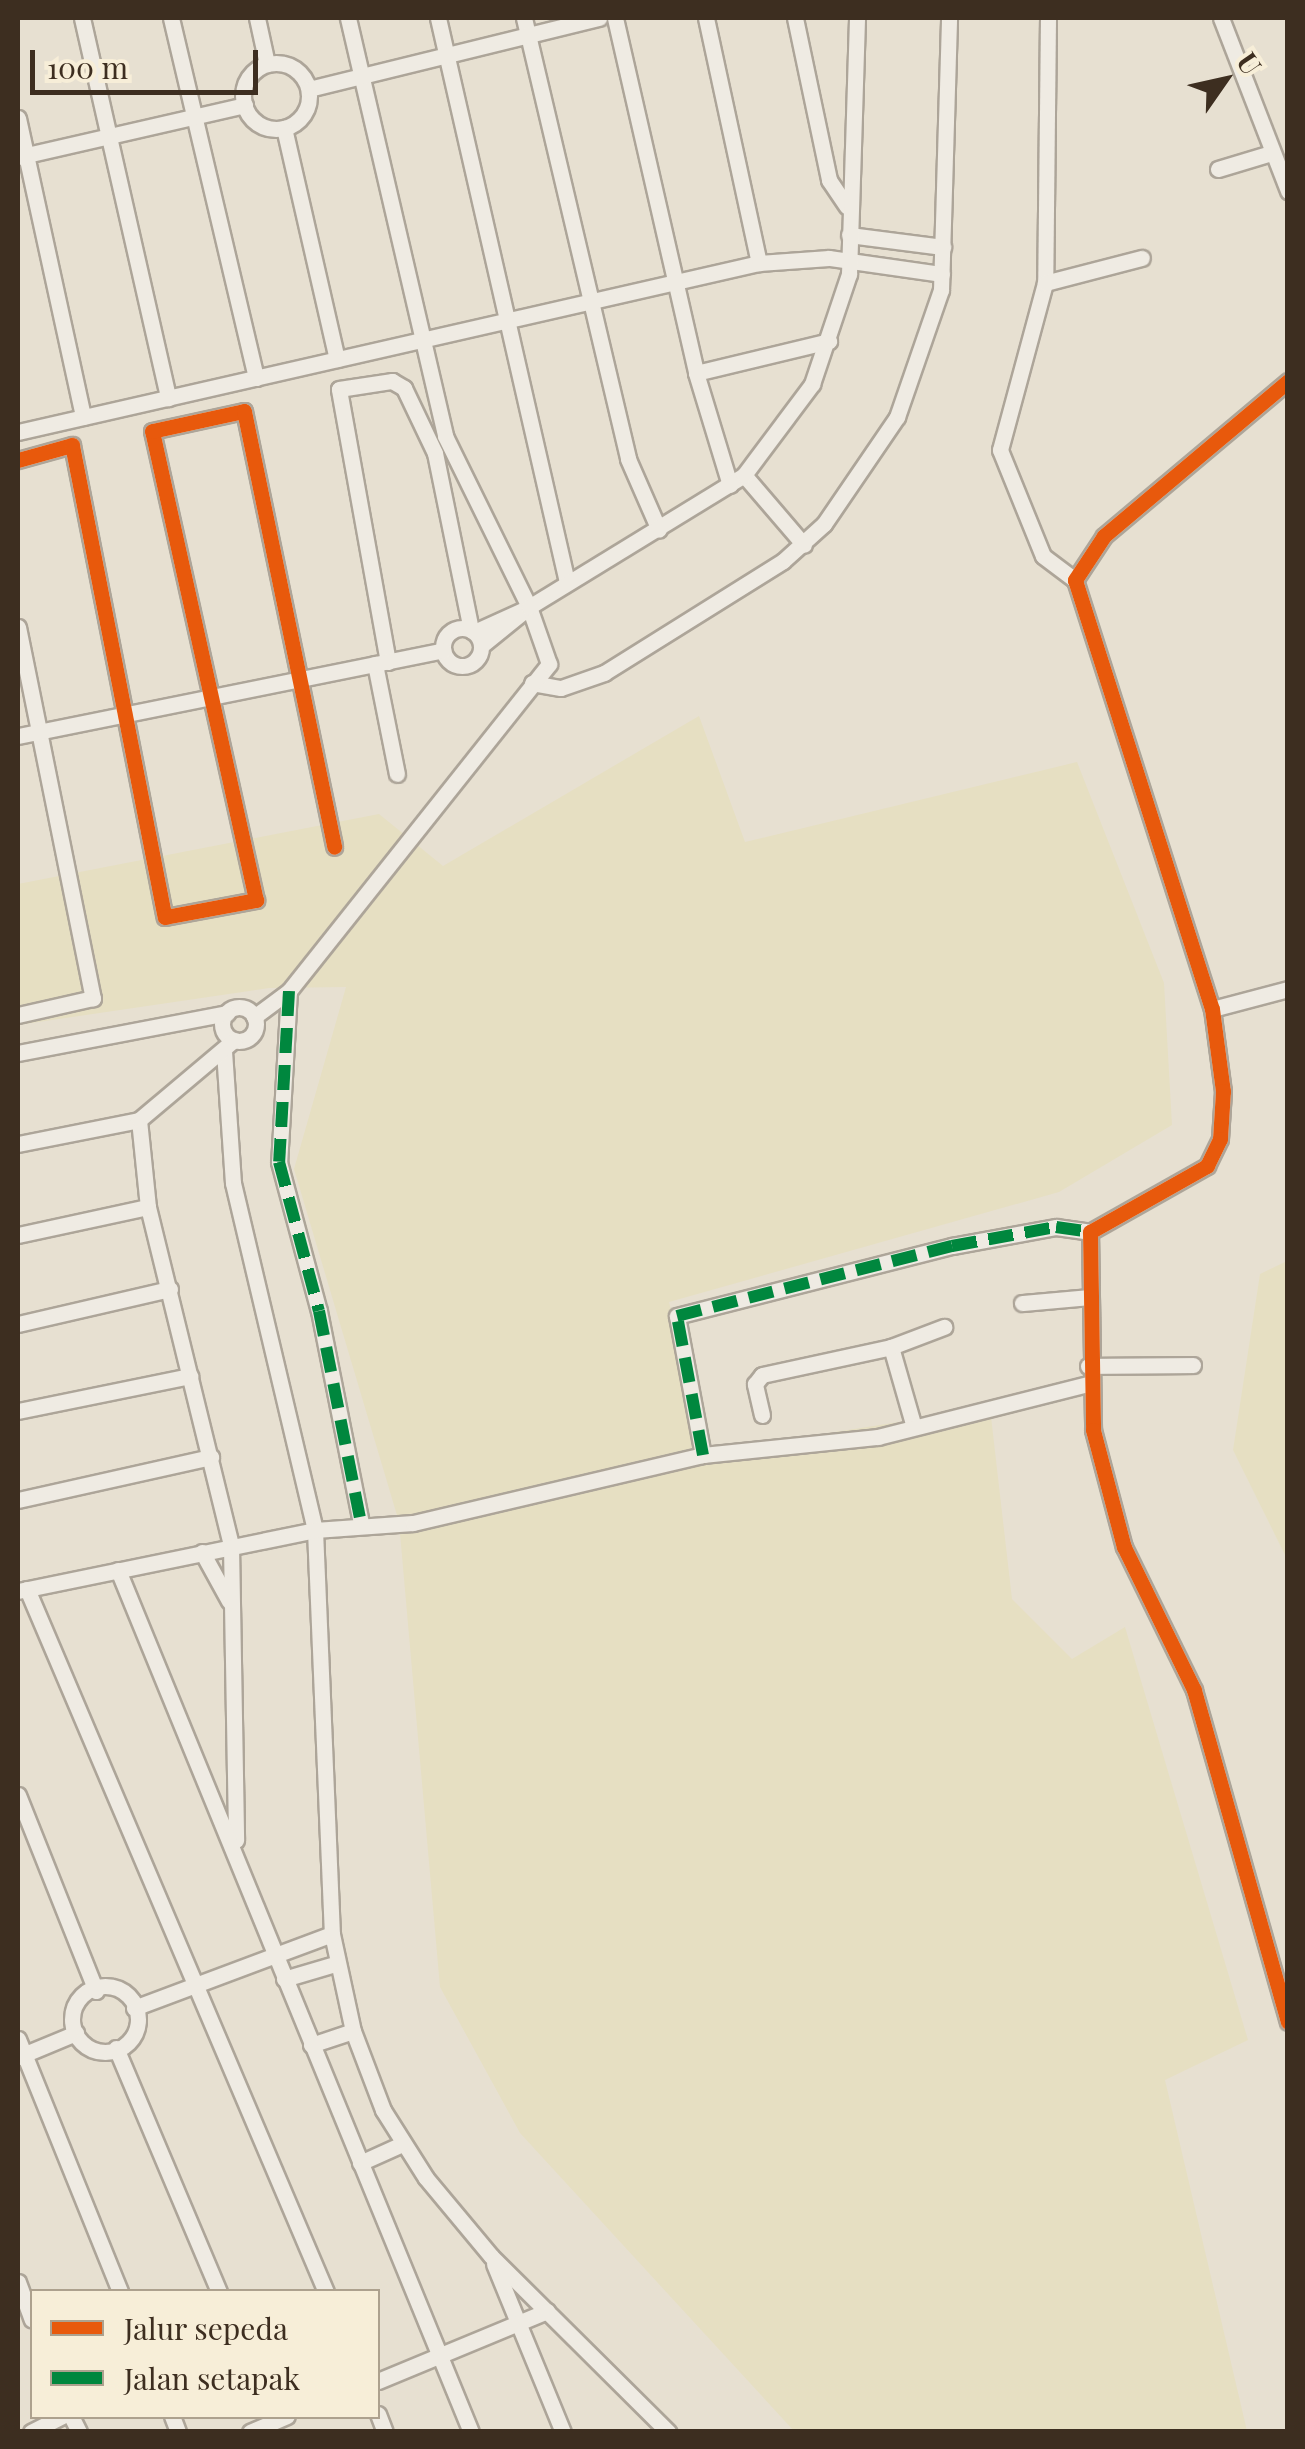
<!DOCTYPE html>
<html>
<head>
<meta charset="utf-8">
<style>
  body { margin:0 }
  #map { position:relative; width:1305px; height:2449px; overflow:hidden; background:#e7e0d1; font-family:"Playfair Display",serif }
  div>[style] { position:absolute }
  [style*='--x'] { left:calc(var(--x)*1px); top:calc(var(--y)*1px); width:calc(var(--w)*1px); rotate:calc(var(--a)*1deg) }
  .farmland>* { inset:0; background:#e6dfc2 }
  .roads { filter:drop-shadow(2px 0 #ada599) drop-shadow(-2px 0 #ada599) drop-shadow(0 2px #ada599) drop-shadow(0 -2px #ada599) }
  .street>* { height:15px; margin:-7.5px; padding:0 7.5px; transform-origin:7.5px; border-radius:7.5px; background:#efebe3 }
  .street>.ring { margin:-7.5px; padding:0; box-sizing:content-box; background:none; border:15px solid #efebe3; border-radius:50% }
  .quiet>* { height:12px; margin-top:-6px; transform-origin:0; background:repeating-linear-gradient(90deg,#00873e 0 25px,transparent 0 37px) }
  .cycleway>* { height:15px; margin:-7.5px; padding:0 7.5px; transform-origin:7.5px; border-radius:7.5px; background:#e8590c }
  span { translate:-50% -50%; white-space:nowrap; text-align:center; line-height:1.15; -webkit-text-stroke:10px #f7eed8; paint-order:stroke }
  .frame { position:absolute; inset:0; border:20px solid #3d2e20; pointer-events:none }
  .legend { position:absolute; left:30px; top:2289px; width:350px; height:130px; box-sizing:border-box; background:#f7eed8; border:2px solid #ada18e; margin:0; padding:12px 18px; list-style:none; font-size:30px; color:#3d2e20 }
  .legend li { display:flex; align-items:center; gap:20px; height:50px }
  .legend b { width:50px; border:2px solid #ada18e }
  .north { position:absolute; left:1175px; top:30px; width:100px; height:100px; -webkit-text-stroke:8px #f7eed8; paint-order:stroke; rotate:56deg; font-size:28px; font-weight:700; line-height:40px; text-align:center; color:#3d2e20 }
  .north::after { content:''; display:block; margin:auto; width:35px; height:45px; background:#3d2e20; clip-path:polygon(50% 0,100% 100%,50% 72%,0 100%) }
  .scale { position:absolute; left:30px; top:50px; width:228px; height:45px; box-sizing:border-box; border:5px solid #3d2e20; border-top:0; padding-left:12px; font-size:30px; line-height:35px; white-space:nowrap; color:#3d2e20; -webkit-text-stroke:8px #f7eed8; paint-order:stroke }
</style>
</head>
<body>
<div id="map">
  <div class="farmland">
    <i style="clip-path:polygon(699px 716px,745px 842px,1077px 762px,1164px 983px,1172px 1125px,1059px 1192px,669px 1302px,706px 1452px,990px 1408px,1012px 1599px,1072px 1659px,1125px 1627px,1248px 2040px,1165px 2080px,1247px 2431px,794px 2431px,520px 2133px,440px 1987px,399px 1522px,294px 1169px,346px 987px,269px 988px,18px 1025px,18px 884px,379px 814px,443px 866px)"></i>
    <i style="clip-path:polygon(1287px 1261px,1287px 1559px,1233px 1450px,1260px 1274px)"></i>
  </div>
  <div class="roads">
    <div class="street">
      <i style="--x:82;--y:18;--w:390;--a:77.2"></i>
      <i style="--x:171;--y:18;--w:370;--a:76.7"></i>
      <i style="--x:257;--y:18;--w:47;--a:77.7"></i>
      <i style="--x:348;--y:18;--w:429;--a:76.9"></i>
      <i style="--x:445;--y:436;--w:191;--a:63.8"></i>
      <i style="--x:438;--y:18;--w:579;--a:77.12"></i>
      <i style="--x:524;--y:18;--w:453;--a:76.7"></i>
      <i style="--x:628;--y:459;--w:77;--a:66.4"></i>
      <i style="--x:615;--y:18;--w:364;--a:77.1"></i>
      <i style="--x:696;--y:373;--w:117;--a:73.1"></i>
      <i style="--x:706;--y:18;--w:251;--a:77.8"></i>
      <i style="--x:795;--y:18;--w:166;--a:78.1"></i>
      <i style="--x:829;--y:180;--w:32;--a:56"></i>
      <i style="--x:1048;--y:18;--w:265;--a:90.6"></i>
      <i style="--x:1045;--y:283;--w:173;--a:105.1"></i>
      <i style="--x:1000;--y:450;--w:114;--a:67.9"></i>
      <i style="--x:1043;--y:556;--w:40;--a:37"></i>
      <i style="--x:1221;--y:18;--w:186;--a:68.8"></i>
      <i class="ring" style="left:243px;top:63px;width:51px;height:51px"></i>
      <i style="--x:309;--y:89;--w:299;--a:-13.8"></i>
      <i style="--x:18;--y:118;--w:306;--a:77.7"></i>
      <i style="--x:284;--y:128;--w:237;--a:77.1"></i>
      <i style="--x:18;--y:157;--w:233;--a:-12.9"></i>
      <i style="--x:1218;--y:169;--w:52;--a:-16.7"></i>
      <i style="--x:849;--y:235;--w:95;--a:7.3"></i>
      <i style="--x:1045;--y:283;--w:100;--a:-14.5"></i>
      <i style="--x:696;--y:373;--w:137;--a:-13.5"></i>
      <i style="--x:1288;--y:381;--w:241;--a:139.9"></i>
      <i style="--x:1104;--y:536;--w:53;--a:123.4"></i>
      <i style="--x:1075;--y:580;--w:450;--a:72.3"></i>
      <i style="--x:1212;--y:1009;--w:83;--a:82.4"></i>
      <i style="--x:1223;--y:1091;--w:48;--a:93.6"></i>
      <i style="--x:1220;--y:1139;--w:30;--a:116"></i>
      <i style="--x:1207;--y:1166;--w:134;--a:150.6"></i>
      <i style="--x:1090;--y:1232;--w:198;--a:89.1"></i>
      <i style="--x:1093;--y:1430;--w:121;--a:75.2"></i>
      <i style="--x:1124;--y:1547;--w:159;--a:63.9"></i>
      <i style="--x:1194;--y:1690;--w:345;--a:74.2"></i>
      <i style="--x:18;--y:432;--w:760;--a:-12.85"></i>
      <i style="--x:759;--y:263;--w:70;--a:-4.1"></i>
      <i style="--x:829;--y:258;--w:114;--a:8.1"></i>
      <i style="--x:18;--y:460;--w:56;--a:-15.5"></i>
      <i style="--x:72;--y:445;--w:481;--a:78.9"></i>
      <i style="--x:165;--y:917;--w:93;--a:-10.6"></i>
      <i style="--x:256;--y:900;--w:480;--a:-102.5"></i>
      <i style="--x:152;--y:431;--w:94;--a:-12.3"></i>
      <i style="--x:244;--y:411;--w:445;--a:78.3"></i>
      <i style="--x:744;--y:475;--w:92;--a:49.4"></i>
      <i style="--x:18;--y:627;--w:379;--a:78.6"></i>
      <i style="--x:93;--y:998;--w:77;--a:167.2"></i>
      <i class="ring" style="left:443px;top:628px;width:23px;height:23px"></i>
      <i style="--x:474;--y:632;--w:60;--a:-24.4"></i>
      <i style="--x:481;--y:646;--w:62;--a:-39.1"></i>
      <i style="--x:388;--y:662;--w:277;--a:-100.2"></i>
      <i style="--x:339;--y:389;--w:54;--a:-8.6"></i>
      <i style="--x:392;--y:381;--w:14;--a:30"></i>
      <i style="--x:404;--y:388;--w:72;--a:64.5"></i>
      <i style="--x:435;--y:453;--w:181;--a:78.5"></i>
      <i style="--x:375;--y:664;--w:112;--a:78.7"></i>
      <i style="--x:532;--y:683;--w:29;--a:10"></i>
      <i style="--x:561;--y:688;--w:46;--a:-19.2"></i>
      <i style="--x:604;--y:673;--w:211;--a:-32"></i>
      <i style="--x:783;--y:561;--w:55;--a:-42.1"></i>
      <i style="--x:824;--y:524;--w:130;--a:-55.7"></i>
      <i style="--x:897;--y:417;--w:134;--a:-70.9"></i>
      <i style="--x:941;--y:290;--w:272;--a:-88.3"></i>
      <i style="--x:18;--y:736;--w:434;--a:-11.4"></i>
      <i style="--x:289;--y:991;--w:171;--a:93.3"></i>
      <i style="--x:279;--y:1162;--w:154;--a:75"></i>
      <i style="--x:319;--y:1311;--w:217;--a:78.8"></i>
      <i class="ring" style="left:222px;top:1007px;width:19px;height:19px"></i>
      <i style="--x:1212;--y:1009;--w:79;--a:-14.7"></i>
      <i style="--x:254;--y:1017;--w:44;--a:-36.6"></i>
      <i style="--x:289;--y:991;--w:418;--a:-51.5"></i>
      <i style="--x:549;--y:664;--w:60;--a:-109.3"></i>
      <i style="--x:529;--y:607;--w:252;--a:-31.5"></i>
      <i style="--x:744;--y:475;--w:114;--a:-53.2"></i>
      <i style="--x:812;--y:384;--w:116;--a:-71.4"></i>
      <i style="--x:849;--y:274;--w:256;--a:-88.2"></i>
      <i style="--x:224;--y:1051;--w:132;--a:86.1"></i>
      <i style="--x:233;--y:1183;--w:357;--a:76.7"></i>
      <i style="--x:315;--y:1530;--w:404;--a:87.6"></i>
      <i style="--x:332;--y:1934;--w:99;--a:77.8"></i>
      <i style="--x:353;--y:2031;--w:85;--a:69.2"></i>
      <i style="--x:383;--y:2110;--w:80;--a:57.7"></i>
      <i style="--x:426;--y:2178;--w:102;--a:50.2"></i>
      <i style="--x:491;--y:2256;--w:250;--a:44.8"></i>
      <i style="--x:18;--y:1053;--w:213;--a:-10.8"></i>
      <i style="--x:139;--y:1120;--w:87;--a:84.1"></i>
      <i style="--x:148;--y:1207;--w:349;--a:76.2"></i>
      <i style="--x:231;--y:1546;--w:294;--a:89"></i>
      <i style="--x:18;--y:1144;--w:123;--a:-11.2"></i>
      <i style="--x:139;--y:1120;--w:124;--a:-40.1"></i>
      <i style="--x:18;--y:1235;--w:133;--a:-12.2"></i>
      <i style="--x:1022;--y:1303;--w:69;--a:-5"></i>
      <i style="--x:18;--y:1324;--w:156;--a:-13"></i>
      <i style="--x:891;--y:1347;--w:83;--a:74"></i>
      <i style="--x:1088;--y:1366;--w:105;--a:-0.5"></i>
      <i style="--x:18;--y:1411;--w:176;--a:-11.5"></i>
      <i style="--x:762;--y:1415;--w:32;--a:-103"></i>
      <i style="--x:755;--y:1384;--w:11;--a:-52"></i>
      <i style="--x:762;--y:1375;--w:132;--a:-12.2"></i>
      <i style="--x:891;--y:1347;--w:57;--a:-20.7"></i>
      <i style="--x:703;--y:1455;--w:141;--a:-100.6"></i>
      <i style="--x:677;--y:1316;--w:284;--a:-14.3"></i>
      <i style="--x:952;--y:1246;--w:106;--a:-10.4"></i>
      <i style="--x:1056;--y:1227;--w:34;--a:8"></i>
      <i style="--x:18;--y:1500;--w:198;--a:-12.6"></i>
      <i style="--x:202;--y:1552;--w:56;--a:61.1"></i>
      <i style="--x:118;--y:1570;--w:931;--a:67.73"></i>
      <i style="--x:27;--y:1589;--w:764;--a:66.96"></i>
      <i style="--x:18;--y:1591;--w:303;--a:-11.6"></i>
      <i style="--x:315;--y:1530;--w:98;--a:-4.1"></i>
      <i style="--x:413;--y:1523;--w:298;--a:-13.2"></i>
      <i style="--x:703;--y:1455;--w:176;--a:-5.9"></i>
      <i style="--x:878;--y:1437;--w:217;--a:-14.2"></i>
      <i style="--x:18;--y:1795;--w:211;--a:68.3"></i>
      <i style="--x:284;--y:1979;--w:53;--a:-16.4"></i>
      <i class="ring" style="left:72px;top:1986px;width:51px;height:51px"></i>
      <i style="--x:134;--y:2008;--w:211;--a:-20.5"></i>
      <i style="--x:18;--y:2039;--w:273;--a:68"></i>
      <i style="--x:311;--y:2045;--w:44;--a:-18.4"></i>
      <i style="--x:116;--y:2048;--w:265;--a:67.1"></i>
      <i style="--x:18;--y:2057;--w:63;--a:-22.5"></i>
      <i style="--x:360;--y:2163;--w:46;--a:-24.3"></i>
      <i style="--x:494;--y:2264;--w:182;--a:67.7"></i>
      <i style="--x:18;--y:2282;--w:40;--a:69.8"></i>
      <i style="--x:378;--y:2381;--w:183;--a:-22.5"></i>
      <i style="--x:378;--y:2414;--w:19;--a:69"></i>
      <i style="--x:71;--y:2416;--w:18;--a:63"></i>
      <i style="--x:172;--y:2416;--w:17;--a:69"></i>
      <i style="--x:31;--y:2432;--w:35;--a:-27"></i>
      <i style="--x:250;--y:2432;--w:40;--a:-23.4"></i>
    </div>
  </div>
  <div class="quiet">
    <i style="--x:289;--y:991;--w:171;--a:93.3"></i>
    <i style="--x:279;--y:1162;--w:154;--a:75"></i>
    <i style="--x:319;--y:1311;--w:217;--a:78.8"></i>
    <i style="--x:703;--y:1455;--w:141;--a:-100.6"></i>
    <i style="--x:677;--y:1316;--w:284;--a:-14.3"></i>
    <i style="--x:952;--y:1246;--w:106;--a:-10.4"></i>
    <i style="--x:1056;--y:1227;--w:34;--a:8"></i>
  </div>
  <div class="cycleway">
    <i style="--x:1288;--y:381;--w:241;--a:139.9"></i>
    <i style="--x:1104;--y:536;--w:53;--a:123.4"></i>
    <i style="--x:1075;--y:580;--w:450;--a:72.3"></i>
    <i style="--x:1212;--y:1009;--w:83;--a:82.4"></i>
    <i style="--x:1223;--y:1091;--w:48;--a:93.6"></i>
    <i style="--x:1220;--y:1139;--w:30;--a:116"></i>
    <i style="--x:1207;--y:1166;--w:134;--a:150.6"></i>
    <i style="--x:1090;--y:1232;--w:198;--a:89.1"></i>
    <i style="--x:1093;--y:1430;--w:121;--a:75.2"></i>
    <i style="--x:1124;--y:1547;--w:159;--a:63.9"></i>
    <i style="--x:1194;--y:1690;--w:345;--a:74.2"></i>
    <i style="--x:18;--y:460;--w:56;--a:-15.5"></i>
    <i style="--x:72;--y:445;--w:481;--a:78.9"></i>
    <i style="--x:165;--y:917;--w:93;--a:-10.6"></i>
    <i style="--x:256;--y:900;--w:480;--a:-102.5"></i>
    <i style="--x:152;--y:431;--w:94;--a:-12.3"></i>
    <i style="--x:244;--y:411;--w:445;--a:78.3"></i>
  </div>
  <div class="frame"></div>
  <ul class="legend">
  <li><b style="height:12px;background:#e8590c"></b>Jalur sepeda</li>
  <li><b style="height:12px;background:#00873e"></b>Jalan setapak</li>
  </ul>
  <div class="north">U</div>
  <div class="scale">100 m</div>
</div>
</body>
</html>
